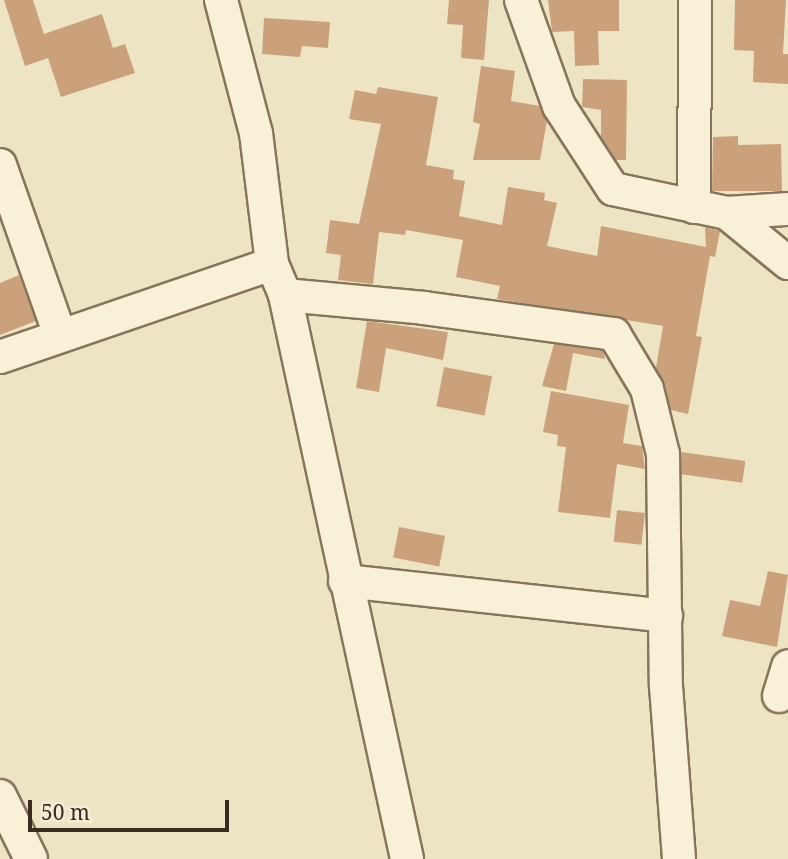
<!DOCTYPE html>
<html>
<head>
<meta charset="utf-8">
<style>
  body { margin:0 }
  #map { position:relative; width:788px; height:859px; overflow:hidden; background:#ede4c4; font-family:"Noto Serif",serif }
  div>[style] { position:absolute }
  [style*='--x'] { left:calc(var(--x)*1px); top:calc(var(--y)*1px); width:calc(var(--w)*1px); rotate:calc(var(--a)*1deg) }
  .building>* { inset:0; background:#cba17b; transform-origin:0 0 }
  .roads { filter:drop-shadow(2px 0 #87755b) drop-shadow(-2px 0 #87755b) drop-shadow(0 2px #87755b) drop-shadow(0 -2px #87755b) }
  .minor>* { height:32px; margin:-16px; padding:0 16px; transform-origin:16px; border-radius:16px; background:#f8f0d7 }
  span { translate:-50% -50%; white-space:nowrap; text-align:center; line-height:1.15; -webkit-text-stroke:5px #f5edd3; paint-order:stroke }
  .scale { position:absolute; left:28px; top:800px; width:201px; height:32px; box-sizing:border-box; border:4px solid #382c1e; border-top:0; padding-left:9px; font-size:21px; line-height:24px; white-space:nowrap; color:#382c1e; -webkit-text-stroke:5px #f5edd3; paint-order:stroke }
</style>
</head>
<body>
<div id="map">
  <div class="building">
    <i style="clip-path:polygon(4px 0,33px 0,44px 34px,102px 14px,113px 48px,125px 44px,135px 73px,61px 97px,48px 58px,25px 66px)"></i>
    <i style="clip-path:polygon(449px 0,489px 0,484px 60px,461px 58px,463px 25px,447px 24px)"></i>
    <i style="clip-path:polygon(548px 0,619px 0,619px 31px,598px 31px,599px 65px,575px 66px,574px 31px,552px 32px)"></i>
    <i style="clip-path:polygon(735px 0,786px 0,783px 54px,788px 54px,788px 84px,753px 82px,754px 51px,734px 50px)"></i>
    <i style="clip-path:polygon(264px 18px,330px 22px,328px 48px,302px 46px,300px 57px,262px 54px)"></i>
    <i style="clip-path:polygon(481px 66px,515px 71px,511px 101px,540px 106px,547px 121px,540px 160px,473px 160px,480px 124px,473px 122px)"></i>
    <i style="clip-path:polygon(583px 79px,627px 80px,626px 160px,616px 160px,601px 137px,601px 110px,582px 107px)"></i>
    <i style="clip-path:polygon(378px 87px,438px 97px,426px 165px,454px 170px,453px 179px,465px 181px,459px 216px,502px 225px,508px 187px,545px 193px,544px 200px,557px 203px,547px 246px,597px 256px,601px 226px,706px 247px,705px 227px,720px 231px,715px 257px,710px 256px,696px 336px,702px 337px,688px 414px,671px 410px,656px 368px,663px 326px,497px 299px,500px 286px,456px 277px,463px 240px,406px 230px,405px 235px,379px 232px,373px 284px,338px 280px,341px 255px,326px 253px,330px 220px,359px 224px,381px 124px,349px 119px,355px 90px,376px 94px)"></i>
    <i style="clip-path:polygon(738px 136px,738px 145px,781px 144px,782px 191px,712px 191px,713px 137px)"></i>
    <i style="clip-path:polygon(19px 275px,36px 321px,0 335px,0 283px)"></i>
    <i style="clip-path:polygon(367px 321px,448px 332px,443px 360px,386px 348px,379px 392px,356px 388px)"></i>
    <i style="clip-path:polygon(554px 344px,603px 351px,605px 359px,573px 353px,566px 391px,542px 386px)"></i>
    <i style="left:444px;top:367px;width:49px;height:40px;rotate:11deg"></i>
    <i style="clip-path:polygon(551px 391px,629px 405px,623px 443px,642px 446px,645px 469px,617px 464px,610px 518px,558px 512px,566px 447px,557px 446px,558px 435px,543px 432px)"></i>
    <i style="left:681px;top:452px;width:65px;height:22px;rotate:8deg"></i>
    <i style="left:617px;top:510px;width:28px;height:32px;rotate:6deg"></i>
    <i style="left:399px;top:527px;width:47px;height:31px;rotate:11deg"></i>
    <i style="clip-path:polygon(768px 571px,788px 575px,777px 647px,722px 636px,730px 600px,760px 606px)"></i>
  </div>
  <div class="roads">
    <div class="minor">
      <i style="--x:221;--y:0;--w:138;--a:75.3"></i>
      <i style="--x:256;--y:133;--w:132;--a:83"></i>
      <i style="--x:272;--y:264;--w:34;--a:67"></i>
      <i style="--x:285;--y:295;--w:577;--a:77.79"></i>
      <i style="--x:521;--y:0;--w:113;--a:70.3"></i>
      <i style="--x:559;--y:106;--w:99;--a:57"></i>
      <i style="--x:613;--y:189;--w:116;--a:11.9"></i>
      <i style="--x:727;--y:213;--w:79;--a:39.3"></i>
      <i style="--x:0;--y:165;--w:180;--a:70.6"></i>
      <i style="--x:694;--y:207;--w:207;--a:-89.7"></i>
      <i style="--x:727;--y:213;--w:61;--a:-3.8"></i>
      <i style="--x:285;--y:295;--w:140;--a:5.3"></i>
      <i style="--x:424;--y:308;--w:192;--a:7.8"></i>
      <i style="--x:614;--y:334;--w:64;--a:59"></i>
      <i style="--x:647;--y:389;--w:67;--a:76.2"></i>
      <i style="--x:663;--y:454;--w:232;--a:89.3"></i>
      <i style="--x:666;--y:686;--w:173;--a:85.7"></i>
      <i style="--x:0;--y:357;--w:287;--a:-18.9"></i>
      <i style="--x:345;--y:581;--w:323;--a:6.2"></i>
      <i style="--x:779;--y:696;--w:31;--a:-73"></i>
      <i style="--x:0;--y:796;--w:70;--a:63.8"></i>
    </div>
  </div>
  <div class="scale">50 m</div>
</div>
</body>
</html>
